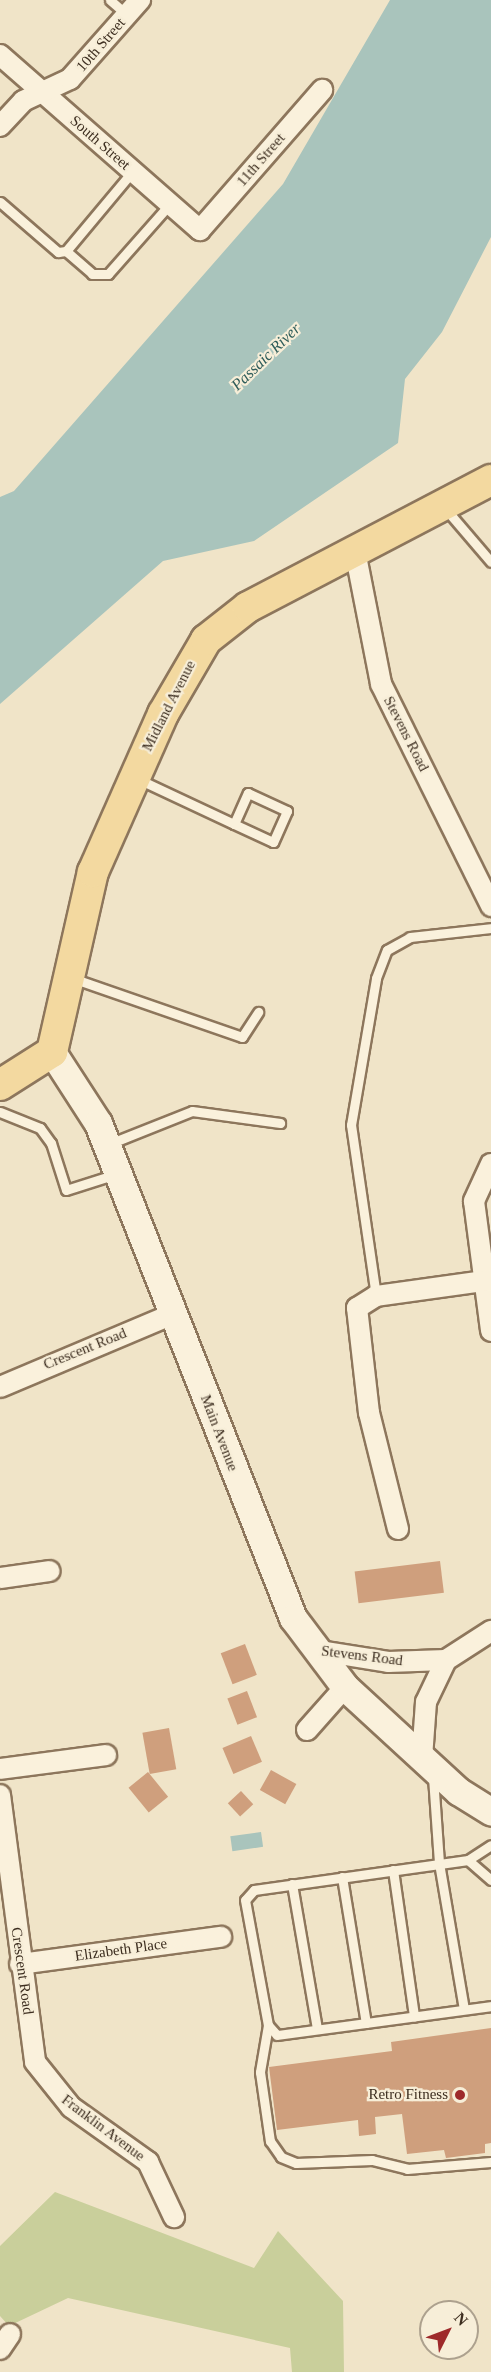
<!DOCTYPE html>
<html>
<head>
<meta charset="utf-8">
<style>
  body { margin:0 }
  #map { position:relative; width:491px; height:2372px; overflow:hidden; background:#f0e4c8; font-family:"Times New Roman",serif }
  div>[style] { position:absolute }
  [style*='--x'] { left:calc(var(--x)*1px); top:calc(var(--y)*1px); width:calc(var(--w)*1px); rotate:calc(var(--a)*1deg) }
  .green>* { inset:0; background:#c9cf9b }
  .water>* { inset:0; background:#a9c4bc; transform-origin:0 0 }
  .building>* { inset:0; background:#cf9f7d; transform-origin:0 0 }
  .roads { filter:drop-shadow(2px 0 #8d765c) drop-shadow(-2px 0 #8d765c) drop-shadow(0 2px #8d765c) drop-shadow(0 -2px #8d765c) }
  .lane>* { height:9px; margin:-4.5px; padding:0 4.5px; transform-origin:4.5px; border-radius:4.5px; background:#faf1dc }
  .street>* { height:20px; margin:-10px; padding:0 10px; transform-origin:10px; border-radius:10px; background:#faf1dc }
  .secondary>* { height:27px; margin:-13.5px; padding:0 13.5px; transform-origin:13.5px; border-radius:13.5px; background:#faf1dc }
  .primary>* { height:30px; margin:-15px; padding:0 15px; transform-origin:15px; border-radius:15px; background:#f3d9a0 }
  .dots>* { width:16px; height:16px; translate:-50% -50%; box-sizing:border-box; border:3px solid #f7eed8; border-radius:50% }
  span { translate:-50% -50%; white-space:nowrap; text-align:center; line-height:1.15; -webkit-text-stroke:4.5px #f7eed8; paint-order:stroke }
  .street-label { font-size:15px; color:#3d2e20 }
  .poi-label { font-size:15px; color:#3d2e20 }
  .right { translate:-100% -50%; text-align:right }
  .water-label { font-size:16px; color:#2f5d5a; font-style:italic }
  .north { position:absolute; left:419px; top:2300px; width:60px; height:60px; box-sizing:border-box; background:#f7eed8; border:2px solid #ada18e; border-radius:50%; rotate:48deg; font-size:16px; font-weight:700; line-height:24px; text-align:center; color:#3d2e20 }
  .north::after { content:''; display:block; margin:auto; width:21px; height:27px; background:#9e2a2b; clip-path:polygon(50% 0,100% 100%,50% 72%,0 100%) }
</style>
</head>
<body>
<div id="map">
  <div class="green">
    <i style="clip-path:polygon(55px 2192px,254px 2268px,278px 2231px,343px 2301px,344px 2372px,292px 2372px,290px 2348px,68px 2298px,9px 2326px,0 2316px,0 2246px)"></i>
  </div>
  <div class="water">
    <i style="clip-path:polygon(390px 0,491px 0,491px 237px,442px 332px,405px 379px,398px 443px,254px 541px,163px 561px,0 704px,0 497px,14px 491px,283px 184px)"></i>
    <i style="left:261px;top:1832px;width:15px;height:31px;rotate:82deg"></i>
  </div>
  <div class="building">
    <i style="left:440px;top:1561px;width:32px;height:86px;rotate:83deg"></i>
    <i style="left:245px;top:1644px;width:33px;height:26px;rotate:69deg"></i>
    <i style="left:247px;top:1691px;width:28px;height:21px;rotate:69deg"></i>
    <i style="left:169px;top:1728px;width:42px;height:27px;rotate:80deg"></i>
    <i style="left:251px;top:1736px;width:28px;height:31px;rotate:67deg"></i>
    <i style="left:271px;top:1770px;width:29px;height:23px;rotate:29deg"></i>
    <i style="left:148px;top:1772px;width:32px;height:25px;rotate:51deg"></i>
    <i style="left:241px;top:1791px;width:18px;height:18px;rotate:47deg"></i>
    <i style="clip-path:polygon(491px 2028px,491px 2143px,485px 2144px,485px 2153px,446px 2158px,444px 2150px,407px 2154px,402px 2114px,375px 2117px,376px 2134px,359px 2136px,358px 2120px,277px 2130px,269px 2067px,392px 2051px,391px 2042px)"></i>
  </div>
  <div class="roads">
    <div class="lane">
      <i style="--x:110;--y:0;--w:23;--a:41"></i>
      <i style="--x:0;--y:202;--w:77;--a:40.8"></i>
      <i style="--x:58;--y:252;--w:8;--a:-7"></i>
      <i style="--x:66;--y:251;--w:104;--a:-50.1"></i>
      <i style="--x:66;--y:251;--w:35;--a:41"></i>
      <i style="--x:92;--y:274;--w:16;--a:0"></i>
      <i style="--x:108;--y:274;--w:94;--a:-48.5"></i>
      <i style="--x:444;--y:507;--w:72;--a:49.5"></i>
      <i style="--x:138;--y:779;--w:106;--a:25.1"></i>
      <i style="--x:248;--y:793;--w:43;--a:24.8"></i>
      <i style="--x:287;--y:811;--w:34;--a:114"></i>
      <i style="--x:273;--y:842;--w:43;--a:-155.2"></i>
      <i style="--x:234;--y:824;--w:34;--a:-66"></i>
      <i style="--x:72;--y:978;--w:180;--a:19.1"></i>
      <i style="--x:242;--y:1037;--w:30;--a:-57"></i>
      <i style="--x:0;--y:1112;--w:43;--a:21.8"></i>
      <i style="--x:40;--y:1128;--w:19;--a:54"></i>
      <i style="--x:51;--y:1143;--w:49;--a:72.3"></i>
      <i style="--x:66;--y:1190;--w:52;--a:-17.7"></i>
      <i style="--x:109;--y:1144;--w:89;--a:-21.7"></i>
      <i style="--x:192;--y:1111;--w:89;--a:7.8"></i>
      <i style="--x:376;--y:1296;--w:173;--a:-98.3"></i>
      <i style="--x:351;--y:1125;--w:149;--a:-80.3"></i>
      <i style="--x:376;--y:978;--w:30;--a:-69"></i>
      <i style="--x:387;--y:950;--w:26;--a:-29"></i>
      <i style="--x:410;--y:937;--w:81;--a:-6.3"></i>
      <i style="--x:433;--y:1777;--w:86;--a:86"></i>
      <i style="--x:439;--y:1863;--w:148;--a:80.3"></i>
      <i style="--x:468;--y:1860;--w:27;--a:-33"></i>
      <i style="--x:393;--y:1870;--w:148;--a:81.8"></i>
      <i style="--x:342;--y:1877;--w:148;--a:80.7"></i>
      <i style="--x:491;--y:1880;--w:30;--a:-139"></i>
      <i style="--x:468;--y:1860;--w:216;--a:172"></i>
      <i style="--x:254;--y:1890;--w:13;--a:132"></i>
      <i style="--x:245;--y:1900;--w:127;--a:79.6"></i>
      <i style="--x:268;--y:2025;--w:13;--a:48"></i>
      <i style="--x:277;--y:2035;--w:216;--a:-7.7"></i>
      <i style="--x:292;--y:1884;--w:147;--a:80.2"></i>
      <i style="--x:268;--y:2025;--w:48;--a:99.7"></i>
      <i style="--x:260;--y:2072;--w:70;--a:81.8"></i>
      <i style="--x:270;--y:2141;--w:19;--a:55"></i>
      <i style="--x:281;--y:2157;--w:16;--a:22"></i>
      <i style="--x:296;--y:2163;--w:76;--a:-2.3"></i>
      <i style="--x:372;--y:2160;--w:36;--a:14"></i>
      <i style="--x:407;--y:2169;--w:84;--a:-4.8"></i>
    </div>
    <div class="street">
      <i style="--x:0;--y:55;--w:266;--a:41.2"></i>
      <i style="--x:200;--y:230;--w:186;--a:-48.9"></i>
      <i style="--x:0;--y:126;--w:34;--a:-47"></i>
      <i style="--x:23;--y:101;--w:52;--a:-25.1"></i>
      <i style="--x:70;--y:79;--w:106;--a:-48.5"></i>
      <i style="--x:355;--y:551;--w:136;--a:78.9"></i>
      <i style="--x:381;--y:684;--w:248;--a:63.6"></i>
      <i style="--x:491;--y:1164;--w:41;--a:114.7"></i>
      <i style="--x:474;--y:1201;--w:131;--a:82.5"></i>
      <i style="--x:0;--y:1387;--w:188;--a:-22.9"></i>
      <i style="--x:398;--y:1529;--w:120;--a:-104"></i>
      <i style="--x:369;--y:1413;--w:106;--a:-96.5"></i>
      <i style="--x:357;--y:1308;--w:22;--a:-32"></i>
      <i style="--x:376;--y:1296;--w:116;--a:-7.9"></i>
      <i style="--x:0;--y:1578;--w:50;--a:-8"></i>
      <i style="--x:314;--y:1650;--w:75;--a:9.2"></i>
      <i style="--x:388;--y:1662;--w:58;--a:-2"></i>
      <i style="--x:307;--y:1730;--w:57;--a:-48.5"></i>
      <i style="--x:422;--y:1758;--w:56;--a:-85.9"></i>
      <i style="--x:426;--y:1702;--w:47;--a:-64.5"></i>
      <i style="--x:446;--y:1660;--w:54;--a:-32.8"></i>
      <i style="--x:0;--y:1769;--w:107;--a:-7.5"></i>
      <i style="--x:0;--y:1795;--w:269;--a:82.5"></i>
      <i style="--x:35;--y:2062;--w:58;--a:51.3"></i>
      <i style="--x:71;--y:2107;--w:95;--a:35.5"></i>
      <i style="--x:148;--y:2162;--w:61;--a:64.7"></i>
      <i style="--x:20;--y:1964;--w:203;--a:-7.7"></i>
      <i style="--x:0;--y:2349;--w:18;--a:-56"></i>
    </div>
    <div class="secondary">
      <i style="--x:52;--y:1052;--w:85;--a:57.1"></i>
      <i style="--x:98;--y:1123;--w:532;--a:68.5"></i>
      <i style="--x:293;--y:1618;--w:86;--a:53"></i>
      <i style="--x:345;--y:1687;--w:154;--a:42.6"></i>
      <i style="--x:458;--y:1791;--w:39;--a:32"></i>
    </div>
    <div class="primary">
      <i style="--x:0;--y:1085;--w:62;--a:-32.4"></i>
      <i style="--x:52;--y:1052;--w:185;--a:-77.2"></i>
      <i style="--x:93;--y:872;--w:173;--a:-66.1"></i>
      <i style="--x:163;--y:714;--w:86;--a:-59.8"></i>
      <i style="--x:206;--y:640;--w:53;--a:-38.2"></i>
      <i style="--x:248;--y:607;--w:274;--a:-27.6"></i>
    </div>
  </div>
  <div class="dots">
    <i style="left:460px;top:2095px;background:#9e2a2b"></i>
  </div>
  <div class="street-label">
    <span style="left:101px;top:45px;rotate:-49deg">10th Street</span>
    <span style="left:100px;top:143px;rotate:41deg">South Street</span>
    <span style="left:261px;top:160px;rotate:-49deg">11th Street</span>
    <span style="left:169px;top:706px;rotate:-63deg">Midland Avenue</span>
    <span style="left:406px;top:734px;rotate:63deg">Stevens Road</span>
    <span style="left:85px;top:1349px;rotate:-22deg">Crescent Road</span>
    <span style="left:219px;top:1433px;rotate:69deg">Main Avenue</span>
    <span style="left:362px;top:1656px;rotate:7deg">Stevens Road</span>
    <span style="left:121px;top:1950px;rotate:-8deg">Elizabeth Place</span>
    <span style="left:22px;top:1971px;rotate:82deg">Crescent Road</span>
    <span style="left:103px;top:2128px;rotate:37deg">Franklin Avenue</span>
  </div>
  <div class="poi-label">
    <span class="right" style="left:448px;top:2095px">Retro Fitness</span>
  </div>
  <div class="water-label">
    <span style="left:266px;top:357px;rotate:-44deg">Passaic River</span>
  </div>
  <div class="north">N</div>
</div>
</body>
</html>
